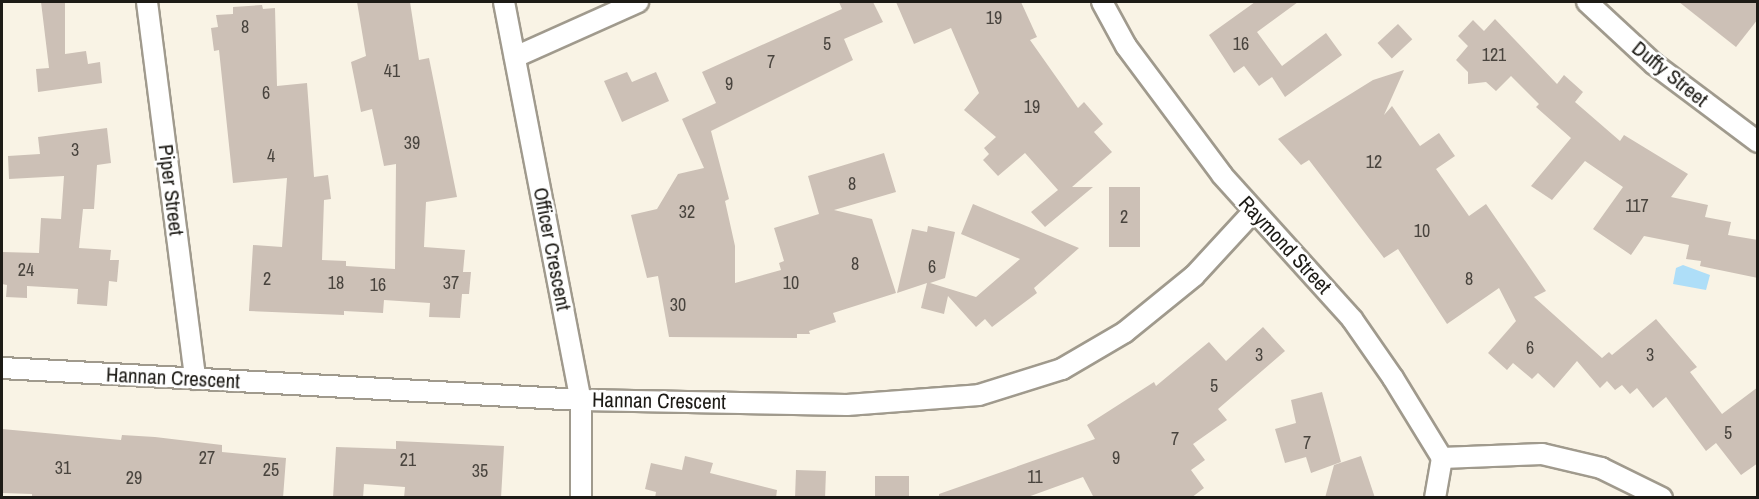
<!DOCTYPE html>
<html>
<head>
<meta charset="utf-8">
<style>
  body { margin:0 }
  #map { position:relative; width:1759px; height:499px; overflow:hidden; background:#f9f3e5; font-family:"Archivo Narrow",sans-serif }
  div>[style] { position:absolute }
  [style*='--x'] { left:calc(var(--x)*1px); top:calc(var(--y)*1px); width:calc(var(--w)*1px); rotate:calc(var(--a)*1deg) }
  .water>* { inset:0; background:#aedef8 }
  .building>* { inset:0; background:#ccc0b6; transform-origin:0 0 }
  .roads { filter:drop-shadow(2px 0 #a09a8d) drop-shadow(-2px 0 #a09a8d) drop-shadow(0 2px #a09a8d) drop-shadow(0 -2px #a09a8d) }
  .street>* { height:20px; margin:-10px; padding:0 10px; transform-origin:10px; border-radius:10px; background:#fff }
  span { translate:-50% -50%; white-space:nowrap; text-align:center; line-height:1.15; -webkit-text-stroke:5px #fff; paint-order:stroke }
  .number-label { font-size:18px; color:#49443e }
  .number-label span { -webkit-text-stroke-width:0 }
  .street-label { font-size:21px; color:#1d1b16 }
  .frame { position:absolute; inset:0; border:3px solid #1d1b16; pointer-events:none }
</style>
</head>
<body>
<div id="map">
  <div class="water">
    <i style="clip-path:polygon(1683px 265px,1710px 275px,1706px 290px,1673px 284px,1676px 268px)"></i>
  </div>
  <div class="building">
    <i style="clip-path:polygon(41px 2px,65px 2px,65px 54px,86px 51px,88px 64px,100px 62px,102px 83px,38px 92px,36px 69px,49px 68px)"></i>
    <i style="clip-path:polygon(357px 2px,410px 2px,419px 60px,429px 58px,457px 197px,426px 202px,424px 247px,465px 250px,463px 272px,471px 272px,469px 294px,462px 294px,460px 318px,429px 317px,430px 303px,384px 300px,383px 313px,344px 311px,344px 315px,249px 311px,253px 245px,282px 247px,287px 178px,233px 183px,219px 50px,214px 51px,211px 28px,218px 27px,216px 15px,233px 14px,233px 7px,262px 5px,263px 9px,275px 8px,277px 86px,307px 83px,314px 177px,328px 175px,331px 199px,324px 200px,322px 260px,346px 261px,346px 266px,395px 269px,396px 164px,384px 166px,372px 109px,361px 112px,351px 62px,366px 56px)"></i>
    <i style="clip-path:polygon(839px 2px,873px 2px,883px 22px,844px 39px,853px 60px,711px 131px,729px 199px,725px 201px,735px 246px,735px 283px,781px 270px,779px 263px,784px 261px,774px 228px,819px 214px,808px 176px,884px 153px,896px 192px,834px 210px,872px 219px,896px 293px,833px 313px,836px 322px,809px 331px,810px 334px,797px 334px,797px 338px,669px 337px,658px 276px,647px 278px,631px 215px,657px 209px,678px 174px,704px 168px,682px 119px,716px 103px,702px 72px,842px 9px)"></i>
    <i style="clip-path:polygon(896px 2px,1021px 2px,1037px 37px,1030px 40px,1078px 108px,1084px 102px,1103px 124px,1094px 132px,1112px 152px,1072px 187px,1093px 187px,1045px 227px,1031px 212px,1058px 190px,1025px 153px,998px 176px,983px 160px,989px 154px,984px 148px,996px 137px,964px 110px,979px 93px,951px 28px,914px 44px)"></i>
    <i style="clip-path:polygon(1255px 2px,1298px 2px,1257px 32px,1282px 66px,1326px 33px,1342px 55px,1285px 97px,1272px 77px,1259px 86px,1244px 66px,1234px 73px,1209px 35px)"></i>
    <i style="clip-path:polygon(1679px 2px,1758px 2px,1758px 19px,1736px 47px)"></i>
    <i style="clip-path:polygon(1495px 19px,1557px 84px,1564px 75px,1583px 92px,1575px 102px,1620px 141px,1624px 135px,1688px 174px,1671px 197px,1708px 205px,1705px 217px,1731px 222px,1728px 235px,1758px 240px,1758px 278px,1700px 266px,1701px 261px,1686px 259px,1689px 245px,1644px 236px,1631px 255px,1593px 229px,1623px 187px,1585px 161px,1552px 200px,1531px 186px,1571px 138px,1536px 107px,1539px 104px,1511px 76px,1496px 91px,1486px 82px,1468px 84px,1468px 72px,1456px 60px,1468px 46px,1458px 36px,1473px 20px,1484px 31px)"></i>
    <i style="left:1398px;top:24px;width:21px;height:28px;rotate:47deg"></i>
    <i style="clip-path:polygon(1404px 70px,1384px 115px,1392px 106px,1420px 146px,1439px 133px,1455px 156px,1436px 169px,1469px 216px,1486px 204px,1546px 291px,1534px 297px,1602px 358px,1609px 352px,1612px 355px,1656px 319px,1697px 367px,1690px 372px,1722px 414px,1758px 387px,1758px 463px,1741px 475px,1716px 443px,1706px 451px,1666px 397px,1653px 408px,1637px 388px,1630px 394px,1622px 385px,1615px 390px,1607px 381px,1600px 388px,1577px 361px,1554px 388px,1538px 373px,1532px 379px,1513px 363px,1507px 370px,1488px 353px,1516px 321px,1499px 288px,1447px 324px,1398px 249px,1384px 258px,1309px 160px,1301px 165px,1278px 139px,1373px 80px)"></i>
    <i style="clip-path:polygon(627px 72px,632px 82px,656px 72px,669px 101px,622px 122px,604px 81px)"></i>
    <i style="clip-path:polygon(107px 128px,111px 163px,97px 165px,94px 209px,83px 209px,79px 248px,111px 250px,110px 260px,119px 260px,117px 282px,109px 281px,107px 306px,77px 304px,78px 289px,27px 286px,27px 298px,6px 297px,7px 285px,2px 284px,2px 252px,39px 253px,41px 218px,61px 219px,64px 176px,9px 179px,8px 156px,40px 154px,38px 137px)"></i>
    <i style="left:1109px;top:187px;width:31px;height:60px"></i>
    <i style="clip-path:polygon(973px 204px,1079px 248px,1034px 288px,1037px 293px,992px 327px,985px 319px,976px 327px,948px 296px,944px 314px,921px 308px,927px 283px,897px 293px,912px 229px,927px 232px,928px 226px,955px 232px,945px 278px,930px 283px,976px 297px,1020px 259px,961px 234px)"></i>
    <i style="clip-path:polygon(1263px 327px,1285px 351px,1218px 409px,1227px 420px,1193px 444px,1205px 460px,1191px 470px,1204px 488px,1191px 498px,1094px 498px,1083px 477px,1025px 498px,939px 498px,939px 494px,1095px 439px,1087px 425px,1154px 382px,1156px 386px,1209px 342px,1226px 361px)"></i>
    <i style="clip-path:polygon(1322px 392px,1341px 462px,1311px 473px,1306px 457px,1285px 463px,1275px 429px,1296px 423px,1291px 400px)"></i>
    <i style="clip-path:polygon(2px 429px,121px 440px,122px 435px,155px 437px,222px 445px,222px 452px,286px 458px,283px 498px,32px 498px,32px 494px,2px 493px)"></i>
    <i style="clip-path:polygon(396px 441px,504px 446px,501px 498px,404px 498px,405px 487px,364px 484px,363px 498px,333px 498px,336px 447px,396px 449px)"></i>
    <i style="clip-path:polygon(685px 456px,713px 463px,710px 473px,777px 490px,776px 498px,655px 498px,656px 492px,645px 489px,651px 463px,682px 470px)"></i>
    <i style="clip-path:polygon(1361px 456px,1375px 498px,1325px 498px,1334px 465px)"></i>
    <i style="left:796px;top:470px;width:30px;height:28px;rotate:2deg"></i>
    <i style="left:875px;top:476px;width:34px;height:22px"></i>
  </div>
  <div class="roads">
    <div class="street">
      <i style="--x:147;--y:2;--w:380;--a:82.7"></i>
      <i style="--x:504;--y:2;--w:405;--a:79.1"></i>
      <i style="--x:581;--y:400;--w:98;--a:90"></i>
      <i style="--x:1102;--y:2;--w:50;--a:61.4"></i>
      <i style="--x:1126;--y:46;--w:161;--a:53.3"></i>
      <i style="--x:1222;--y:175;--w:194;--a:47.9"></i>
      <i style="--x:1352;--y:319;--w:72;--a:55.2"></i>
      <i style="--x:1393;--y:378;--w:94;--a:58.5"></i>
      <i style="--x:1442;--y:458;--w:41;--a:99.9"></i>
      <i style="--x:1587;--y:2;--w:91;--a:42.8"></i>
      <i style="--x:1654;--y:64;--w:130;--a:36.9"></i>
      <i style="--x:515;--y:57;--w:135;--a:-24.1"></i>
      <i style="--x:2;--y:368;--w:580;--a:3.16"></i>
      <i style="--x:581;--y:400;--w:266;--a:1.1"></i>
      <i style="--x:847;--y:405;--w:132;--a:-4.3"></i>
      <i style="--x:979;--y:395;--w:87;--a:-17.4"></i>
      <i style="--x:1062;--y:369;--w:73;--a:-30.4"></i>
      <i style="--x:1125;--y:332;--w:89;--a:-39.1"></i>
      <i style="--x:1194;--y:276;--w:88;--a:-47.3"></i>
      <i style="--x:1442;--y:458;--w:100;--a:-2.3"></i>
      <i style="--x:1542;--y:454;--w:61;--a:13.3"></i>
      <i style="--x:1601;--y:468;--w:68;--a:26.2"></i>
    </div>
  </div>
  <div class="number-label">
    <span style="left:994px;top:18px">19</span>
    <span style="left:245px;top:27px">8</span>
    <span style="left:827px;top:44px">5</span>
    <span style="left:1241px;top:44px">16</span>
    <span style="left:1494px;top:55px">121</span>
    <span style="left:771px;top:62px">7</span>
    <span style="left:392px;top:71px">41</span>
    <span style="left:729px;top:84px">9</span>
    <span style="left:266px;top:93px">6</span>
    <span style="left:1032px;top:107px">19</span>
    <span style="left:412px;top:143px">39</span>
    <span style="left:75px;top:150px">3</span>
    <span style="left:271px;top:156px">4</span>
    <span style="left:1374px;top:162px">12</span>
    <span style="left:852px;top:184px">8</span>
    <span style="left:1637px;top:206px">117</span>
    <span style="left:687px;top:212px">32</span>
    <span style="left:1124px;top:217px">2</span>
    <span style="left:1422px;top:231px">10</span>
    <span style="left:855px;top:264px">8</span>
    <span style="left:932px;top:267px">6</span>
    <span style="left:26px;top:270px">24</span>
    <span style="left:267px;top:279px">2</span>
    <span style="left:1469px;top:279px">8</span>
    <span style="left:336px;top:283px">18</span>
    <span style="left:451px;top:283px">37</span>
    <span style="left:791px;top:283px">10</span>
    <span style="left:378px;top:285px">16</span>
    <span style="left:678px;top:305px">30</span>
    <span style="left:1530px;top:348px">6</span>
    <span style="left:1259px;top:355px">3</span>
    <span style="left:1650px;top:355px">3</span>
    <span style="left:1214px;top:386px">5</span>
    <span style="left:1728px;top:433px">5</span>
    <span style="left:1175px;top:439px">7</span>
    <span style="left:1307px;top:443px">7</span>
    <span style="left:207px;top:458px">27</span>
    <span style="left:1116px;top:458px">9</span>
    <span style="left:408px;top:460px">21</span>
    <span style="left:63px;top:468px">31</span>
    <span style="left:271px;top:470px">25</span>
    <span style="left:480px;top:471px">35</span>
    <span style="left:1035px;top:477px">11</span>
    <span style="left:134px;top:478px">29</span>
  </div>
  <div class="street-label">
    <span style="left:1670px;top:74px;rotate:39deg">Duffy Street</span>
    <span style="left:171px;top:190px;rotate:83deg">Piper Street</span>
    <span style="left:1285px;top:245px;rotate:47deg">Raymond Street</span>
    <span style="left:552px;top:249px;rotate:79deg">Officer Crescent</span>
    <span style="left:173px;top:378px;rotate:3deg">Hannan Crescent</span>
    <span style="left:659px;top:401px;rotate:1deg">Hannan Crescent</span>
  </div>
  <div class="frame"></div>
</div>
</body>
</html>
